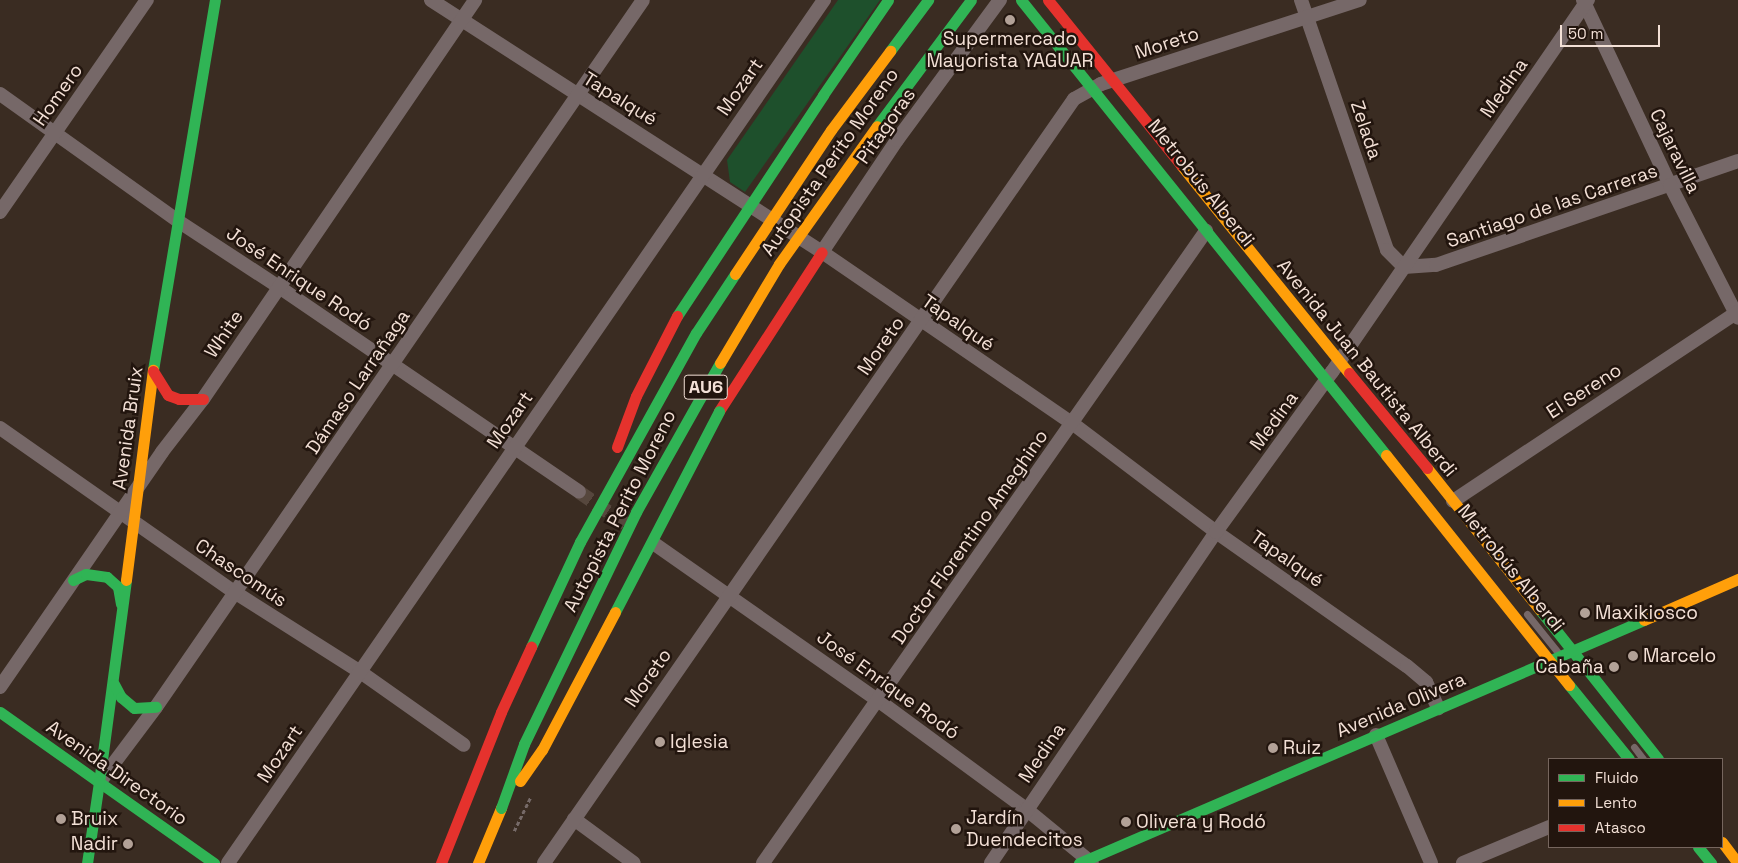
<!DOCTYPE html>
<html>
<head>
<meta charset="utf-8">
<style>
  body { margin:0 }
  #map { position:relative; width:1738px; height:863px; overflow:hidden; background:#3a2c22; font-family:"Space Grotesk",sans-serif }
  div>[style] { position:absolute }
  [style*='--x'] { left:calc(var(--x)*1px); top:calc(var(--y)*1px); width:calc(var(--w)*1px); rotate:calc(var(--a)*1deg) }
  .green>* { inset:0; background:#1e502c }
  .street-tunnel>* { height:14px; margin-top:-7px; transform-origin:0; background:repeating-linear-gradient(90deg,#56473d 0 14px,transparent 0 21px) }
  .path>* { height:2.5px; margin-top:-1.25px; transform-origin:0; background:repeating-linear-gradient(90deg,#766a68 0 4px,transparent 0 6.5px) }
  .lane>* { height:7px; margin:-3.5px; padding:0 3.5px; transform-origin:3.5px; border-radius:3.5px; background:#766868 }
  .street>* { height:14px; margin:-7px; padding:0 7px; transform-origin:7px; border-radius:7px; background:#766868 }
  .fast>* { height:11px; margin:-5.5px; padding:0 5.5px; transform-origin:5.5px; border-radius:5.5px; background:#30b455 }
  .slow>* { height:11px; margin:-5.5px; padding:0 5.5px; transform-origin:5.5px; border-radius:5.5px; background:#ff9f0a }
  .jam>* { height:11px; margin:-5.5px; padding:0 5.5px; transform-origin:5.5px; border-radius:5.5px; background:#e5322d }
  .fast-bridge>* { height:11px; margin:-5.5px; padding:0 5.5px; transform-origin:5.5px; border-radius:5.5px; background:#30b455 }
  .slow-bridge>* { height:11px; margin:-5.5px; padding:0 5.5px; transform-origin:5.5px; border-radius:5.5px; background:#ff9f0a }
  .jam-bridge>* { height:11px; margin:-5.5px; padding:0 5.5px; transform-origin:5.5px; border-radius:5.5px; background:#e5322d }
  .dots>* { width:14px; height:14px; translate:-50% -50%; box-sizing:border-box; border:2px solid #22150e; border-radius:50% }
  span { translate:-50% -50%; white-space:nowrap; text-align:center; line-height:1.15; -webkit-text-stroke:5px #22150e; paint-order:stroke }
  .shield-label span { padding:1px 4px; background:#22150e; border:1px solid; border-radius:4px; -webkit-text-stroke-width:0 }
  .shield-label { font-size:18px; color:#f3e0d6; font-weight:700 }
  .poi-label { font-size:19px; color:#f3e0d6 }
  .left { translate:0 -50%; text-align:left }
  .right { translate:-100% -50%; text-align:right }
  .street-label { font-size:19px; color:#f3e0d6 }
  .legend { position:absolute; left:1548px; top:758px; width:175px; height:90px; box-sizing:border-box; background:#22150e; border:1px solid #76665e; margin:0; padding:6px 9px; list-style:none; font-size:15px; color:#f3e0d6 }
  .legend li { display:flex; align-items:center; gap:10px; height:25px }
  .legend b { width:25px; border:1px solid #76665e }
  .scale { position:absolute; left:1560px; top:25px; width:100px; height:22px; box-sizing:border-box; border:2px solid #f3e0d6; border-top:0; padding-left:6px; font-size:15px; line-height:18px; white-space:nowrap; color:#f3e0d6; -webkit-text-stroke:4px #22150e; paint-order:stroke }
</style>
</head>
<body>
<div id="map">
  <div class="green">
    <i style="clip-path:polygon(838px 0,880px 0,745px 192px,730px 182px,727px 160px)"></i>
  </div>
  <div class="street-tunnel">
    <i style="--x:579;--y:492;--w:65;--a:34.4"></i>
  </div>
  <div class="path">
    <i style="--x:514;--y:831;--w:37;--a:-64"></i>
  </div>
  <div class="lane">
    <i style="--x:1527;--y:614;--w:53;--a:51.2"></i>
    <i style="--x:1634;--y:747;--w:15;--a:53"></i>
  </div>
  <div class="street">
    <i style="--x:431;--y:0;--w:465;--a:32.8"></i>
    <i style="--x:822;--y:252;--w:303;--a:34.4"></i>
    <i style="--x:1072;--y:423;--w:181;--a:37.1"></i>
    <i style="--x:1216;--y:532;--w:233;--a:35.1"></i>
    <i style="--x:1407;--y:666;--w:25;--a:40"></i>
    <i style="--x:1426;--y:682;--w:29;--a:65"></i>
    <i style="--x:1301;--y:0;--w:264;--a:71"></i>
    <i style="--x:1387;--y:250;--w:24;--a:45"></i>
    <i style="--x:1404;--y:267;--w:32;--a:-4"></i>
    <i style="--x:1436;--y:265;--w:319;--a:-19"></i>
    <i style="--x:1583;--y:0;--w:204;--a:64.8"></i>
    <i style="--x:1670;--y:185;--w:149;--a:62.9"></i>
    <i style="--x:0;--y:94;--w:219;--a:35.5"></i>
    <i style="--x:178;--y:221;--w:121;--a:33.2"></i>
    <i style="--x:279;--y:287;--w:363;--a:34.3"></i>
    <i style="--x:0;--y:212;--w:258;--a:-55.3"></i>
    <i style="--x:822;--y:252;--w:135;--a:-56.2"></i>
    <i style="--x:897;--y:140;--w:174;--a:-53.7"></i>
    <i style="--x:0;--y:428;--w:288;--a:35"></i>
    <i style="--x:236;--y:593;--w:146;--a:32.4"></i>
    <i style="--x:359;--y:671;--w:128;--a:35.2"></i>
    <i style="--x:1453;--y:501;--w:340;--a:-33.6"></i>
    <i style="--x:656;--y:545;--w:272;--a:35"></i>
    <i style="--x:879;--y:701;--w:182;--a:36.3"></i>
    <i style="--x:1026;--y:809;--w:85;--a:39.3"></i>
    <i style="--x:0;--y:687;--w:285;--a:-55.4"></i>
    <i style="--x:162;--y:452;--w:67;--a:-52.3"></i>
    <i style="--x:203;--y:399;--w:483;--a:-55.7"></i>
    <i style="--x:1376;--y:735;--w:139;--a:66.7"></i>
    <i style="--x:102;--y:779;--w:90;--a:-53.1"></i>
    <i style="--x:156;--y:707;--w:858;--a:-55.44"></i>
    <i style="--x:574;--y:819;--w:74;--a:36.3"></i>
    <i style="--x:228;--y:863;--w:1049;--a:-55.37"></i>
    <i style="--x:544;--y:863;--w:930;--a:-55.25"></i>
    <i style="--x:1074;--y:99;--w:31;--a:-29"></i>
    <i style="--x:1101;--y:84;--w:272;--a:-18"></i>
    <i style="--x:763;--y:863;--w:772;--a:-54.97"></i>
    <i style="--x:991;--y:863;--w:400;--a:-55.8"></i>
    <i style="--x:1216;--y:532;--w:198;--a:-54.1"></i>
    <i style="--x:1332;--y:372;--w:452;--a:-55.5"></i>
    <i style="--x:1463;--y:863;--w:93;--a:-22.7"></i>
  </div>
  <div class="fast">
    <i style="--x:1021;--y:0;--w:583;--a:51.26"></i>
    <i style="--x:823;--y:95;--w:115;--a:-55.6"></i>
    <i style="--x:153;--y:370;--w:375;--a:-80.5"></i>
    <i style="--x:73;--y:580;--w:14;--a:-25"></i>
    <i style="--x:86;--y:574;--w:21;--a:8"></i>
    <i style="--x:107;--y:577;--w:15;--a:42"></i>
    <i style="--x:118;--y:587;--w:17;--a:80"></i>
    <i style="--x:126;--y:580;--w:204;--a:97.6"></i>
    <i style="--x:99;--y:782;--w:141;--a:35.2"></i>
    <i style="--x:1540;--y:610;--w:190;--a:51.6"></i>
    <i style="--x:531;--y:647;--w:116;--a:-65"></i>
    <i style="--x:114;--y:684;--w:15;--a:62"></i>
    <i style="--x:121;--y:697;--w:17;--a:40"></i>
    <i style="--x:134;--y:708;--w:22;--a:-3"></i>
    <i style="--x:1569;--y:685;--w:95;--a:51"></i>
    <i style="--x:0;--y:712;--w:121;--a:35.3"></i>
    <i style="--x:99;--y:782;--w:82;--a:98.4"></i>
    <i style="--x:1698;--y:847;--w:21;--a:51"></i>
    <i style="--x:1079;--y:863;--w:615;--a:-23.27"></i>
  </div>
  <div class="slow">
    <i style="--x:1181;--y:165;--w:267;--a:51.1"></i>
    <i style="--x:1386;--y:455;--w:294;--a:51.5"></i>
    <i style="--x:1427;--y:468;--w:181;--a:51.5"></i>
    <i style="--x:126;--y:580;--w:212;--a:-82.7"></i>
    <i style="--x:1644;--y:620;--w:103;--a:-23.6"></i>
    <i style="--x:1722;--y:842;--w:26;--a:53"></i>
    <i style="--x:478;--y:863;--w:60;--a:-67.3"></i>
  </div>
  <div class="jam">
    <i style="--x:1048;--y:0;--w:212;--a:51.1"></i>
    <i style="--x:153;--y:371;--w:28;--a:58"></i>
    <i style="--x:168;--y:395;--w:12;--a:20"></i>
    <i style="--x:179;--y:399;--w:24;--a:0"></i>
    <i style="--x:1349;--y:373;--w:123;--a:50.6"></i>
    <i style="--x:719;--y:411;--w:189;--a:-57.1"></i>
    <i style="--x:441;--y:863;--w:162;--a:-68.3"></i>
    <i style="--x:501;--y:712;--w:72;--a:-65.2"></i>
  </div>
  <div class="fast-bridge">
    <i style="--x:890;--y:51;--w:64;--a:-53.3"></i>
    <i style="--x:877;--y:126;--w:157;--a:-53.3"></i>
    <i style="--x:677;--y:316;--w:265;--a:-56.5"></i>
    <i style="--x:580;--y:542;--w:239;--a:-61"></i>
    <i style="--x:696;--y:333;--w:71;--a:-56.5"></i>
    <i style="--x:615;--y:612;--w:226;--a:-62.6"></i>
    <i style="--x:501;--y:808;--w:68;--a:-70.2"></i>
    <i style="--x:524;--y:744;--w:258;--a:-64.2"></i>
    <i style="--x:636;--y:512;--w:171;--a:-60.6"></i>
  </div>
  <div class="slow-bridge">
    <i style="--x:735;--y:274;--w:173;--a:-56.3"></i>
    <i style="--x:831;--y:130;--w:99;--a:-53.2"></i>
    <i style="--x:720;--y:363;--w:115;--a:-59.2"></i>
    <i style="--x:779;--y:264;--w:169;--a:-54.6"></i>
    <i style="--x:520;--y:781;--w:38;--a:-55"></i>
    <i style="--x:542;--y:750;--w:156;--a:-62.1"></i>
  </div>
  <div class="jam-bridge">
    <i style="--x:617;--y:447;--w:54;--a:-69.6"></i>
    <i style="--x:636;--y:396;--w:90;--a:-62.9"></i>
  </div>
  <div class="dots">
    <i style="left:1010px;top:20px;background:#b2a197"></i>
    <i style="left:1585px;top:613px;background:#b2a197"></i>
    <i style="left:1633px;top:656px;background:#b2a197"></i>
    <i style="left:1614px;top:667px;background:#b2a197"></i>
    <i style="left:660px;top:742px;background:#b2a197"></i>
    <i style="left:1273px;top:748px;background:#b2a197"></i>
    <i style="left:61px;top:819px;background:#b2a197"></i>
    <i style="left:1126px;top:822px;background:#b2a197"></i>
    <i style="left:956px;top:829px;background:#b2a197"></i>
    <i style="left:128px;top:844px;background:#b2a197"></i>
  </div>
  <div class="shield-label">
    <span style="left:706px;top:387px">AU6</span>
  </div>
  <div class="poi-label">
    <span style="left:1010px;top:50px">Supermercado<br>Mayorista YAGUAR</span>
    <span class="left" style="left:1595px;top:613px">Maxikiosco</span>
    <span class="left" style="left:1643px;top:656px">Marcelo</span>
    <span class="right" style="left:1604px;top:667px">Cabaña</span>
    <span class="left" style="left:670px;top:742px">Iglesia</span>
    <span class="left" style="left:1283px;top:748px">Ruiz</span>
    <span class="left" style="left:966px;top:829px">Jardín<br>Duendecitos</span>
    <span class="left" style="left:71px;top:819px">Bruix</span>
    <span class="left" style="left:1136px;top:822px">Olivera y Rodó</span>
    <span class="right" style="left:118px;top:844px">Nadir</span>
  </div>
  <div class="street-label">
    <span style="left:1167px;top:43px;rotate:-18deg">Moreto</span>
    <span style="left:740px;top:87px;rotate:-55deg">Mozart</span>
    <span style="left:1504px;top:88px;rotate:-55deg">Medina</span>
    <span style="left:58px;top:95px;rotate:-55deg">Homero</span>
    <span style="left:620px;top:99px;rotate:32deg">Tapalqué</span>
    <span style="left:886px;top:126px;rotate:-55deg">Pitagoras</span>
    <span style="left:1366px;top:130px;rotate:71deg">Zelada</span>
    <span style="left:1675px;top:151px;rotate:64deg">Cajaravilla</span>
    <span style="left:830px;top:162px;rotate:-55deg">Autopista Perito Moreno</span>
    <span style="left:1201px;top:183px;rotate:51deg">Metrobús Alberdi</span>
    <span style="left:1552px;top:206px;rotate:-19deg">Santiago de las Carreras</span>
    <span style="left:299px;top:279px;rotate:34deg">José Enrique Rodó</span>
    <span style="left:958px;top:323px;rotate:35deg">Tapalqué</span>
    <span style="left:224px;top:334px;rotate:-56deg">White</span>
    <span style="left:881px;top:346px;rotate:-55deg">Moreto</span>
    <span style="left:1367px;top:368px;rotate:51deg">Avenida Juan Bautista Alberdi</span>
    <span style="left:358px;top:382px;rotate:-56deg">Dámaso Larrañaga</span>
    <span style="left:1584px;top:391px;rotate:-33deg">El Sereno</span>
    <span style="left:510px;top:420px;rotate:-55deg">Mozart</span>
    <span style="left:1274px;top:421px;rotate:-54deg">Medina</span>
    <span style="left:128px;top:428px;rotate:-82deg">Avenida Bruix</span>
    <span style="left:620px;top:511px;rotate:-63deg">Autopista Perito Moreno</span>
    <span style="left:970px;top:537px;rotate:-55deg">Doctor Florentino Ameghino</span>
    <span style="left:1287px;top:559px;rotate:35deg">Tapalqué</span>
    <span style="left:1511px;top:568px;rotate:51deg">Metrobús Alberdi</span>
    <span style="left:241px;top:573px;rotate:34deg">Chascomús</span>
    <span style="left:648px;top:678px;rotate:-55deg">Moreto</span>
    <span style="left:888px;top:685px;rotate:36deg">José Enrique Rodó</span>
    <span style="left:1401px;top:705px;rotate:-23deg">Avenida Olivera</span>
    <span style="left:1042px;top:753px;rotate:-56deg">Medina</span>
    <span style="left:280px;top:754px;rotate:-56deg">Mozart</span>
    <span style="left:117px;top:773px;rotate:35deg">Avenida Directorio</span>
  </div>
  <ul class="legend">
  <li><b style="height:6px;background:#30b455"></b>Fluido</li>
  <li><b style="height:6px;background:#ff9f0a"></b>Lento</li>
  <li><b style="height:6px;background:#e5322d"></b>Atasco</li>
  </ul>
  <div class="scale">50 m</div>
</div>
</body>
</html>
